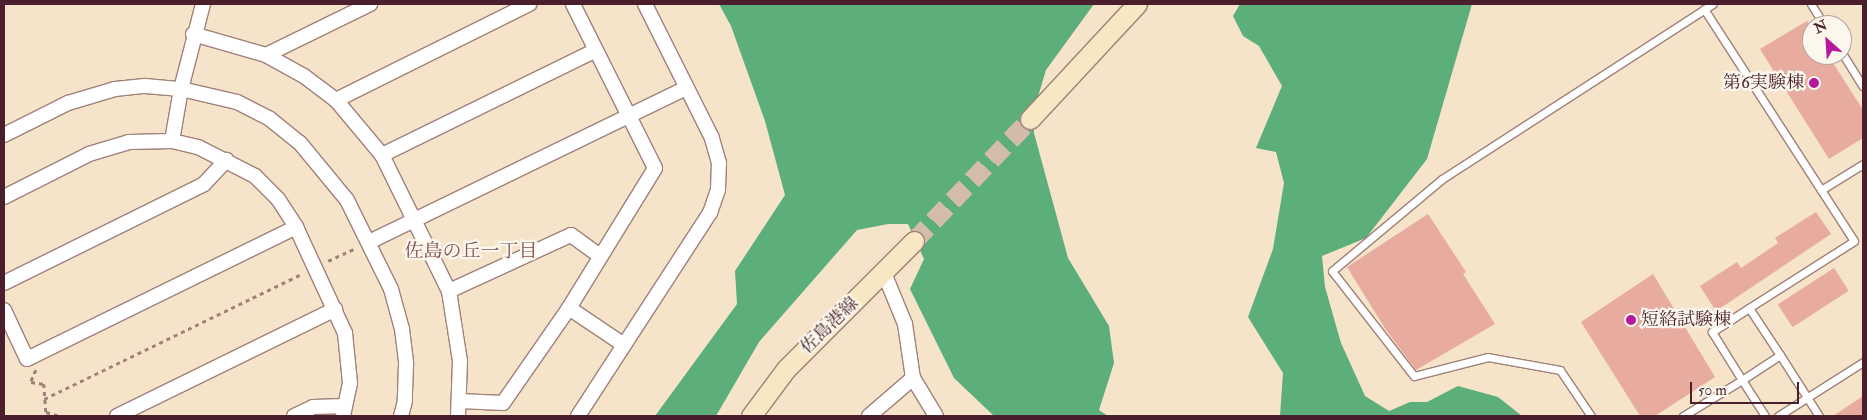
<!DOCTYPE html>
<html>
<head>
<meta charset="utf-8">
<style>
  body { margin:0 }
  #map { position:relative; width:1867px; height:420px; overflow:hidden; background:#f5e3ca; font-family:"IM FELL Double Pica","Noto Serif JP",serif }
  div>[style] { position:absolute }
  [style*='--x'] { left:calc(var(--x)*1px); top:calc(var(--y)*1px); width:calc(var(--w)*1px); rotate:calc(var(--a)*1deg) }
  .forest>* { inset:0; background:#5cae7a }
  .building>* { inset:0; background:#e8aba0; transform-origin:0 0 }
  .secondary-tunnel>* { height:19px; margin-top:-9.5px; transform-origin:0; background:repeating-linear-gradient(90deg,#d3bcaa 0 19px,transparent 0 28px) }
  .path>* { height:2.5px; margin-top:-1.25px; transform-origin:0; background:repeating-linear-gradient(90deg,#a0817a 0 4px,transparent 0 8px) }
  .roads { filter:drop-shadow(1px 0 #a0817a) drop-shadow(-1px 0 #a0817a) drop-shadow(0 1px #a0817a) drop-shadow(0 -1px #a0817a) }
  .lane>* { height:7px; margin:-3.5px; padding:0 3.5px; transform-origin:3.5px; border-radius:3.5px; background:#fff }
  .street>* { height:14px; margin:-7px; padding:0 7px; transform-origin:7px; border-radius:7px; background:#fff }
  .secondary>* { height:19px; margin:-9.5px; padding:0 9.5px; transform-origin:9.5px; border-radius:9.5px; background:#f8e7c3 }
  .dots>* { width:14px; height:14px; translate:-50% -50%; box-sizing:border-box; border:2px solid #fbf7ec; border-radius:50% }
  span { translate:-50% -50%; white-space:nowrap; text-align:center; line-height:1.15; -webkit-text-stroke:4.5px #fbf7ec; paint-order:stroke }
  .poi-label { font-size:18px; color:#4a1f2b }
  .right { translate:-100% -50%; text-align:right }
  .left { translate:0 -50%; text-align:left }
  .street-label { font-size:18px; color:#4a1f2b }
  .neighbourhood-label { font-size:19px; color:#815054 }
  .frame { position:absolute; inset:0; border:5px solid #4a1f2b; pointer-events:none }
  .north { position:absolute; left:1802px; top:15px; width:50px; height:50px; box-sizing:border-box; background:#fbf7ec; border:1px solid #b4a19f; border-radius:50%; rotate:334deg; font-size:14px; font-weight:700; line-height:20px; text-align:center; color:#4a1f2b }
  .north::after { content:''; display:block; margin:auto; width:18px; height:22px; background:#b5179e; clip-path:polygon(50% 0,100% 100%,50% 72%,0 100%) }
  .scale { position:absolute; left:1690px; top:382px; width:109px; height:22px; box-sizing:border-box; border:2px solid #4a1f2b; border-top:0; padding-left:6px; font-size:15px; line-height:18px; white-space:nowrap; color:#4a1f2b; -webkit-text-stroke:4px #fbf7ec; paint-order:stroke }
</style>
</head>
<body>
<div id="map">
  <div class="forest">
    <i style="clip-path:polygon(719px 4px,1094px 4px,1046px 70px,1033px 113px,1034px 133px,1068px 258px,1109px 326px,1114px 363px,1099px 410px,1108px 416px,994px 416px,954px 378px,910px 289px,924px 259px,908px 224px,888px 224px,857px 230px,759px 342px,716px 416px,655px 416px,737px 304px,735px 271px,785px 195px,765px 121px,731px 26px)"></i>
    <i style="clip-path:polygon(1240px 4px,1472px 4px,1427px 159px,1366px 238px,1322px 256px,1325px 287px,1341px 343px,1365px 396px,1389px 411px,1410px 402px,1427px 402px,1458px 386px,1498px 397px,1522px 416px,1280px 416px,1283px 373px,1248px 317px,1273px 249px,1284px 183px,1276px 152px,1256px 148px,1282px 86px,1259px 46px,1243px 36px,1233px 16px)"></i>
  </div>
  <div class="building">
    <i style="clip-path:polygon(1807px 21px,1812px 29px,1812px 55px,1828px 55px,1863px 110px,1863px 138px,1829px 159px,1760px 49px)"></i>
    <i style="clip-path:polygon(1816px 212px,1831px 234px,1716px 311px,1700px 286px,1737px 262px,1741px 268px,1778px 243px,1775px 238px)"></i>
    <i style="clip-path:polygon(1428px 214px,1466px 272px,1463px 274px,1495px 324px,1416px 370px,1386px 330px,1347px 267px)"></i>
    <i style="left:1834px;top:268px;width:27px;height:67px;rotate:57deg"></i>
    <i style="clip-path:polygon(1653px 274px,1715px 377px,1655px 416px,1640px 416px,1581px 322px)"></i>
    <i style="clip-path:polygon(1863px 396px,1863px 416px,1833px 416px)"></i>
  </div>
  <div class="secondary-tunnel">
    <i style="--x:914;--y:241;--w:168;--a:-46.4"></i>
  </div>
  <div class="path">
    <i style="--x:328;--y:261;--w:31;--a:-25"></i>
    <i style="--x:36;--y:370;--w:13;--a:113"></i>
    <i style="--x:31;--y:382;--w:13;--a:9"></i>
    <i style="--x:44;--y:384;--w:28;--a:86"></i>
    <i style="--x:46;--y:412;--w:15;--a:16"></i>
    <i style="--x:44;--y:399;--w:287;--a:-25.9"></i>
  </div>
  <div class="roads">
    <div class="lane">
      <i style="--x:1811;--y:4;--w:25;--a:58"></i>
      <i style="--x:1704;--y:9;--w:276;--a:57.1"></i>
      <i style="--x:1854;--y:241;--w:125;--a:147.5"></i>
      <i style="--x:1842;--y:53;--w:39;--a:58"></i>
      <i style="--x:1821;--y:190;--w:49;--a:-31.8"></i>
      <i style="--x:1780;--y:355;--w:45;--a:146.7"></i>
      <i style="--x:1742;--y:380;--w:57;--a:-122"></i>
      <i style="--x:1712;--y:332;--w:44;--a:-33"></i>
      <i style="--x:1749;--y:308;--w:56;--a:56.6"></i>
      <i style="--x:1780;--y:355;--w:72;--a:57.4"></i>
      <i style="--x:1591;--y:416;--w:55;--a:-124"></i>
      <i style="--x:1560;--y:370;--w:73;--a:-169.8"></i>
      <i style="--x:1488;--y:357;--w:76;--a:165.6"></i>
      <i style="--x:1414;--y:376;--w:133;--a:-128"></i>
      <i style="--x:1332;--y:271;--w:143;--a:-39.9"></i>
      <i style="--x:1442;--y:179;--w:322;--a:-32.9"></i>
      <i style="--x:1683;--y:416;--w:69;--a:-31.4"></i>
      <i style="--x:1742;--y:380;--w:43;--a:57.4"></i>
      <i style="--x:1778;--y:416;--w:101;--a:-32.4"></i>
    </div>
    <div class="street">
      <i style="--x:193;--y:34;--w:76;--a:16"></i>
      <i style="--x:266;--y:55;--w:43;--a:28.9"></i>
      <i style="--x:304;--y:76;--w:40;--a:37"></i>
      <i style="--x:336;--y:100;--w:72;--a:50.1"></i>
      <i style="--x:382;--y:155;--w:152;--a:63.8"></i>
      <i style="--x:449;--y:291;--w:71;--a:81.1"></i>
      <i style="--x:460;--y:361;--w:55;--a:92.1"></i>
      <i style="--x:266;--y:55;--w:116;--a:-26.1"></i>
      <i style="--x:336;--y:100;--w:216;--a:-26.4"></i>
      <i style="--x:4;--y:135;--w:72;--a:-26.6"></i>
      <i style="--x:68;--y:103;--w:49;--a:-16.6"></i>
      <i style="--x:115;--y:89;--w:30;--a:-6"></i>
      <i style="--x:145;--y:86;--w:36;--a:5"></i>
      <i style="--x:181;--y:89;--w:57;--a:13.1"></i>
      <i style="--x:237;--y:102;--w:37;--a:27"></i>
      <i style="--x:270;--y:119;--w:38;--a:39"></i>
      <i style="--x:300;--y:143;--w:74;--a:50.5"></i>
      <i style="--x:347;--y:200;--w:99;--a:63.7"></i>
      <i style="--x:391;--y:289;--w:41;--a:74.6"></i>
      <i style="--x:402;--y:329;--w:35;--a:83"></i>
      <i style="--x:406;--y:364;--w:37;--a:92"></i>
      <i style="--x:405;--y:401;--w:16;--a:105"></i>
      <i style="--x:172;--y:141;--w:53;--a:-80.2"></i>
      <i style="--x:181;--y:89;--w:88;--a:-75.5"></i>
      <i style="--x:382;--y:155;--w:238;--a:-26.1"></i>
      <i style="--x:4;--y:197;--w:95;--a:-26.8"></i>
      <i style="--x:89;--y:154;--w:42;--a:-16.7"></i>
      <i style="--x:129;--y:142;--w:43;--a:-1.3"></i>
      <i style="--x:172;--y:141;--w:27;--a:13"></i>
      <i style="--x:198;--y:147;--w:64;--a:27"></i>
      <i style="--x:255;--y:176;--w:33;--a:45"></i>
      <i style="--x:278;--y:199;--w:33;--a:57"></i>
      <i style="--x:296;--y:227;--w:117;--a:65.2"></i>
      <i style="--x:345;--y:333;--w:50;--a:84.3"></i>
      <i style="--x:350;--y:383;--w:34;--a:102"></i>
      <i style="--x:369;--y:242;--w:352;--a:-25.9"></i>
      <i style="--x:884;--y:273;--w:55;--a:67.6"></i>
      <i style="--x:905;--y:324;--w:55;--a:81.6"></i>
      <i style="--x:913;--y:378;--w:44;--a:58.8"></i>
      <i style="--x:4;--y:283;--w:223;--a:-26.3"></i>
      <i style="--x:204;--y:184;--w:33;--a:-47"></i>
      <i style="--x:449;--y:291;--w:134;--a:-24.7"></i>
      <i style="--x:571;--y:235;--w:36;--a:36"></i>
      <i style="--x:569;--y:308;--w:66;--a:33.9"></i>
      <i style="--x:4;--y:310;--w:54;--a:64.9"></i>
      <i style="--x:27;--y:359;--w:300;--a:-26.1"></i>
      <i style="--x:460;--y:401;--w:43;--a:2.7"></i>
      <i style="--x:503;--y:403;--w:116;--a:-55.2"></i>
      <i style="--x:569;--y:308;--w:164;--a:-58.4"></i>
      <i style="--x:655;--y:168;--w:183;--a:-116.6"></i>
      <i style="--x:117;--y:416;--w:243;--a:-26.1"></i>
      <i style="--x:294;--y:416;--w:21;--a:-25"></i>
      <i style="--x:313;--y:407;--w:32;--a:-2"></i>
      <i style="--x:578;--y:416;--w:242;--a:-57"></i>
      <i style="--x:710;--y:213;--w:24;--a:-71"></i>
      <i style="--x:718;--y:190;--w:27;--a:-88"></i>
      <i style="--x:719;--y:163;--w:26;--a:-106"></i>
      <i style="--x:712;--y:138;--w:150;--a:-116.6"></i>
      <i style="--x:869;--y:416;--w:58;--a:-40.8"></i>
    </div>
    <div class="secondary">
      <i style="--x:1030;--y:119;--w:157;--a:-47.1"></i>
      <i style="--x:751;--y:416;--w:59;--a:-53.3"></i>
      <i style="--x:786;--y:369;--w:181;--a:-45"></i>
    </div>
  </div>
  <div class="dots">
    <i style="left:1814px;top:83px;background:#b5179e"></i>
    <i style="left:1631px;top:320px;background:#b5179e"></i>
  </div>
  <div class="poi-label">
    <span class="right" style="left:1804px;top:83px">第6実験棟</span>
    <span class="left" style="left:1641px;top:320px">短絡試験棟</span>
  </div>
  <div class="street-label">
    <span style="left:830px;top:326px;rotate:-44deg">佐島港線</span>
  </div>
  <div class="neighbourhood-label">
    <span style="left:471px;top:252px">佐島の丘一丁目</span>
  </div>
  <div class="frame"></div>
  <div class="north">N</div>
  <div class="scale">50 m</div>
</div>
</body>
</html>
